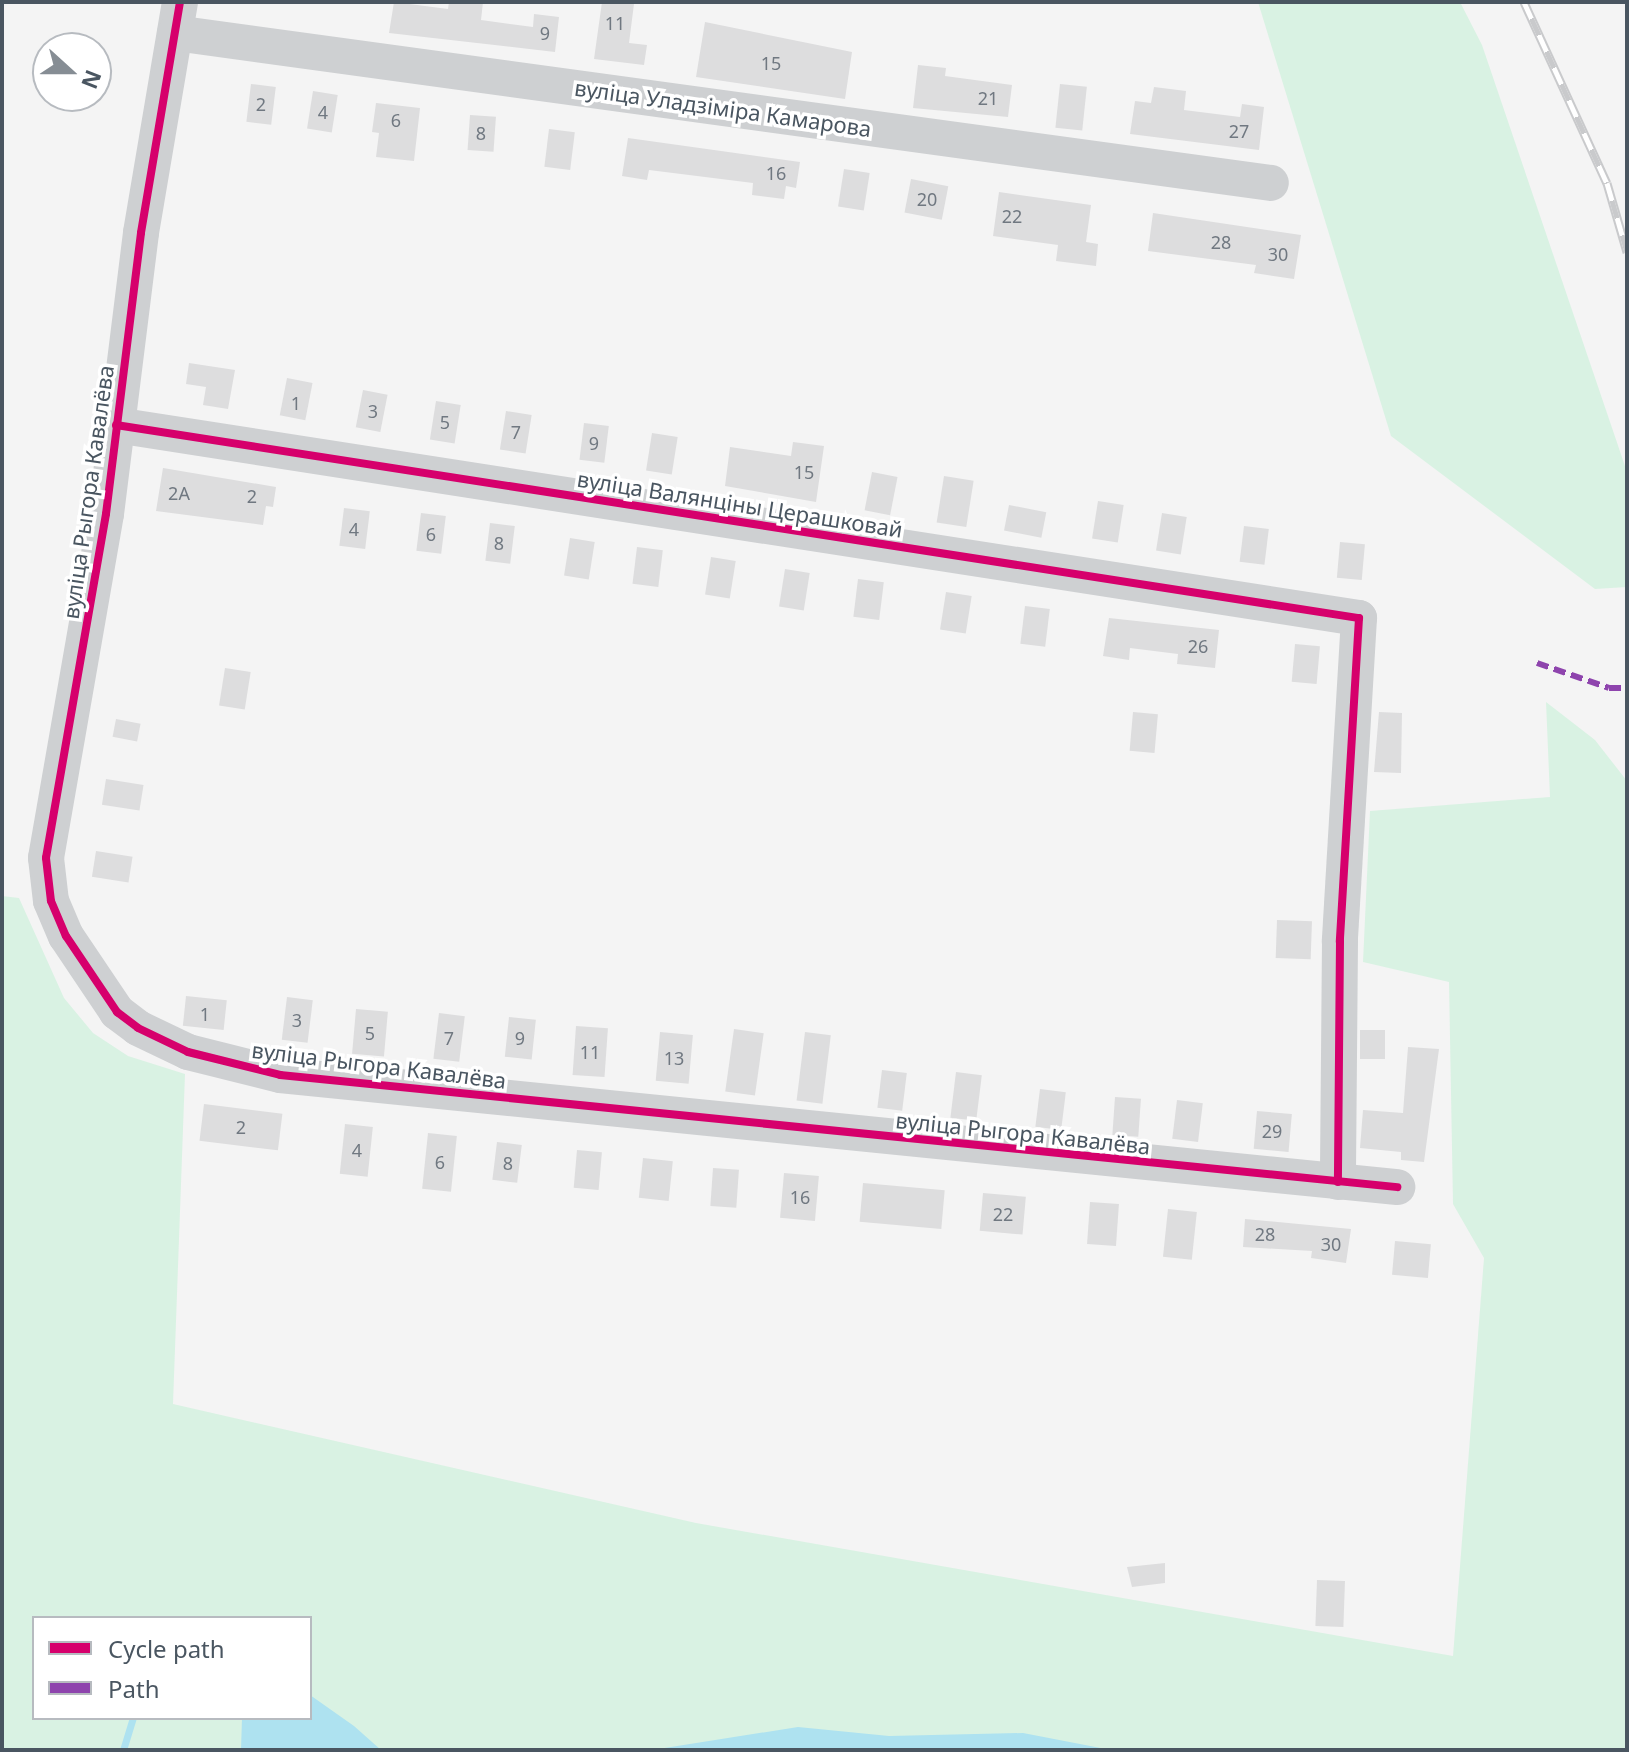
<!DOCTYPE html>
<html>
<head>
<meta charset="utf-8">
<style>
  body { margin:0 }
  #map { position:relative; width:1629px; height:1752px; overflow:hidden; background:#f4f4f4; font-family:"Noto Sans",sans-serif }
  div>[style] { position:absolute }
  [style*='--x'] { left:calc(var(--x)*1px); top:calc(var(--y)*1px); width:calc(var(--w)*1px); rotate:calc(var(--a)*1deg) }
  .green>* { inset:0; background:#d9f2e3 }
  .water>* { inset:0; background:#aee2f0 }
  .stream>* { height:7px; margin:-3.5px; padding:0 3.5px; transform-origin:3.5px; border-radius:3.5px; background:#aee2f0 }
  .building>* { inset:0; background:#ddddde; transform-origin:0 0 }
  .minor>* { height:36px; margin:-18px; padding:0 18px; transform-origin:18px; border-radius:18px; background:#ced0d2 }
  .rail>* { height:9px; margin-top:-4.5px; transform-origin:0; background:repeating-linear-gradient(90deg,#fff 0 18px,#c9cacc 0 36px); box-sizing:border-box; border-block:2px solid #c9cacc }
  .quiet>* { height:6px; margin-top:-3px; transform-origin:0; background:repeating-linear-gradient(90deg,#8e44ad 0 12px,transparent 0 18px) }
  .cycleway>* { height:8px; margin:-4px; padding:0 4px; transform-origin:4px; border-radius:4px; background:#d6006c }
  span { translate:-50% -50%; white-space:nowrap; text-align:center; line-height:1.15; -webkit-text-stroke:7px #fff; paint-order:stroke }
  .number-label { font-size:18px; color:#707881 }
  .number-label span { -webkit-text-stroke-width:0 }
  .street-label { font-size:22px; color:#4a5661 }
  .frame { position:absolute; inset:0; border:4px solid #4a5661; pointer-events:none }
  .legend { position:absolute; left:32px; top:1616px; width:280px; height:104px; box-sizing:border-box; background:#fff; border:2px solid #b7bbc0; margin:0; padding:10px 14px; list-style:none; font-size:24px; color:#4a5661 }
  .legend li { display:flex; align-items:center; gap:16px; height:40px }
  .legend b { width:40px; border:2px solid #b7bbc0 }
  .north { position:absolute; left:32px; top:32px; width:80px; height:80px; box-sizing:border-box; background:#fff; border:2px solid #b7bbc0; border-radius:50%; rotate:111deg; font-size:22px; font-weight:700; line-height:32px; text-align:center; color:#4a5661 }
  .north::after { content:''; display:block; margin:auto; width:28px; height:36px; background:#868d94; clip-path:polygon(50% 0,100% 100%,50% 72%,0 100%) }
</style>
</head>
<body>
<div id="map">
  <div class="green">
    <i style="clip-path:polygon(1258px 2px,1460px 2px,1482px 45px,1627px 472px,1627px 587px,1595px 589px,1391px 436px)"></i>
    <i style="clip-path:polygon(evenodd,1546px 702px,1595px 740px,1627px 781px,1627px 1750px,2px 1750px,2px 896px,19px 898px,64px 998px,93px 1033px,128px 1056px,185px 1074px,173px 1404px,696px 1523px,1453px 1656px,1484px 1258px,1453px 1204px,1449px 982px,1363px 962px,1370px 811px,1550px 797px,1546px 702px,34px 1618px,310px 1618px,310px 1718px,34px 1718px,34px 1618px)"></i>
  </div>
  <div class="water">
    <i style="clip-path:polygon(310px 1695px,354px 1726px,381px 1750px,241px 1750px,242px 1718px,310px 1718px)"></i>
    <i style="clip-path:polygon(798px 1727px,889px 1736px,1023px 1733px,1111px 1750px,652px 1750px)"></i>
  </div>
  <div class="stream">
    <i style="--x:123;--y:1750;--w:34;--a:-73"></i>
  </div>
  <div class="building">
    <i style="clip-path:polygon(394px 2px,448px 9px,449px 2px,483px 2px,481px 20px,533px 27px,534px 14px,559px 17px,555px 52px,389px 33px)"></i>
    <i style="clip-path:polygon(602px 2px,634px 4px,629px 43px,647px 45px,644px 65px,594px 59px)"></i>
    <i style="clip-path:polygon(705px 22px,852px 52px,845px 99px,696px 77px)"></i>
    <i style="clip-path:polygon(918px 65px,946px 68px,945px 76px,1012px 85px,1008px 117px,913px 108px)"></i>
    <i style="left:251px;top:84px;width:25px;height:38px;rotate:7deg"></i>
    <i style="left:1060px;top:84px;width:27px;height:44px;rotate:6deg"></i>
    <i style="clip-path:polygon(1154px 87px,1186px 91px,1184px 110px,1240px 117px,1242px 104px,1264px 107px,1259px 150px,1130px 134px,1135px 101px,1151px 103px)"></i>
    <i style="left:313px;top:91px;width:25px;height:38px;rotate:9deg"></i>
    <i style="clip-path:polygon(376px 103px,420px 108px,414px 161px,376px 157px,379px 133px,372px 132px)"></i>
    <i style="left:470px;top:115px;width:26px;height:35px;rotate:4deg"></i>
    <i style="left:549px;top:129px;width:26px;height:38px;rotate:7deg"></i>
    <i style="clip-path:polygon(628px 138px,800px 162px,796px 188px,786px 186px,784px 199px,752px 195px,753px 183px,649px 170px,647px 180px,622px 176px)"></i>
    <i style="left:844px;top:169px;width:26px;height:38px;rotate:9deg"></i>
    <i style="left:911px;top:179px;width:38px;height:34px;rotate:11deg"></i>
    <i style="clip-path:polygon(999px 192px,1091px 205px,1086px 242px,1098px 244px,1096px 266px,1056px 261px,1058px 245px,993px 236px)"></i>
    <i style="clip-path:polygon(1153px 213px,1301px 235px,1294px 279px,1254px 273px,1256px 265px,1148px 251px)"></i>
    <i style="clip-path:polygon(189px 363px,235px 370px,228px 409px,203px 405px,206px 387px,186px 384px)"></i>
    <i style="left:287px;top:378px;width:26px;height:38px;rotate:11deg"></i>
    <i style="left:363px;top:390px;width:25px;height:38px;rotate:11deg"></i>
    <i style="left:436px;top:401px;width:25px;height:39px;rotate:9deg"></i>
    <i style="left:506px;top:411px;width:26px;height:39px;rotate:9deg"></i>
    <i style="left:584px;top:423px;width:25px;height:37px;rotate:7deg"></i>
    <i style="left:652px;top:433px;width:26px;height:38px;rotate:9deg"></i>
    <i style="clip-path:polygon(793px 442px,824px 446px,816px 502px,725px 486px,730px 447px,791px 456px)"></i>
    <i style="clip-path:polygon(163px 468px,276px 487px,273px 507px,266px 506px,263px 525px,156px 511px)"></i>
    <i style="left:872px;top:472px;width:26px;height:39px;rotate:11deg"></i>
    <i style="left:944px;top:476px;width:30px;height:47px;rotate:9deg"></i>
    <i style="left:1098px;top:501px;width:26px;height:38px;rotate:9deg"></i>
    <i style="left:1009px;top:505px;width:38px;height:26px;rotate:11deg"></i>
    <i style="left:344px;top:508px;width:26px;height:38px;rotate:7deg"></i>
    <i style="left:421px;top:513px;width:25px;height:38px;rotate:7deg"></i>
    <i style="left:1162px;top:513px;width:25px;height:38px;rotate:9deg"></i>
    <i style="left:490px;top:523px;width:25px;height:38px;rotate:7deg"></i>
    <i style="left:1244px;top:526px;width:25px;height:36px;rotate:7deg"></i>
    <i style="left:570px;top:538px;width:25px;height:38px;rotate:9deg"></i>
    <i style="left:1340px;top:542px;width:25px;height:36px;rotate:5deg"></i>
    <i style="left:637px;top:547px;width:26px;height:37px;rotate:7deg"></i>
    <i style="left:711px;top:557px;width:25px;height:38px;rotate:9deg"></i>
    <i style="left:785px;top:569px;width:25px;height:38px;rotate:9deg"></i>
    <i style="left:858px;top:579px;width:26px;height:38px;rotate:7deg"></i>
    <i style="left:946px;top:592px;width:26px;height:38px;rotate:9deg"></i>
    <i style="left:1025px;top:606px;width:25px;height:38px;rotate:7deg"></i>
    <i style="clip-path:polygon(1109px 618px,1219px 630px,1215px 668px,1177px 664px,1178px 654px,1130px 648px,1129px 660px,1103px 656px)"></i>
    <i style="left:1295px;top:644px;width:25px;height:38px;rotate:5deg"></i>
    <i style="left:225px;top:668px;width:26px;height:38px;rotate:9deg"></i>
    <i style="left:1133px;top:712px;width:25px;height:39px;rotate:5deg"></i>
    <i style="clip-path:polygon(1379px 712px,1402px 713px,1401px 773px,1374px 772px)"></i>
    <i style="left:116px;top:719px;width:25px;height:18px;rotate:11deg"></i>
    <i style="left:106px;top:779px;width:38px;height:26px;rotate:9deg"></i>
    <i style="left:96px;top:851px;width:37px;height:26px;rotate:9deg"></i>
    <i style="left:1277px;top:920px;width:35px;height:38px;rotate:2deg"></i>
    <i style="left:186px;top:996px;width:41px;height:30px;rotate:6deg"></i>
    <i style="left:287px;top:997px;width:26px;height:43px;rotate:7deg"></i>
    <i style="left:356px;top:1009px;width:32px;height:45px;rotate:5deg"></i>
    <i style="left:439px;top:1013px;width:26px;height:46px;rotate:7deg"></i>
    <i style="left:509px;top:1017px;width:27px;height:40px;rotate:6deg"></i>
    <i style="left:576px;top:1026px;width:32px;height:49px;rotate:4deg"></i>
    <i style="left:734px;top:1029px;width:30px;height:63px;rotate:8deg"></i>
    <i style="left:1360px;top:1030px;width:25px;height:29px"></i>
    <i style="left:660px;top:1032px;width:33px;height:49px;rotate:5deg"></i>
    <i style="left:805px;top:1032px;width:26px;height:69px;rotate:7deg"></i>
    <i style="clip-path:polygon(1408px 1047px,1439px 1049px,1424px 1162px,1401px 1160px,1401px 1152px,1360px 1148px,1363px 1110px,1403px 1113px)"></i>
    <i style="left:882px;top:1070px;width:25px;height:38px;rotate:7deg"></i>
    <i style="left:956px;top:1072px;width:26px;height:46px;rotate:7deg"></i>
    <i style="left:1040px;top:1089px;width:26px;height:38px;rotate:7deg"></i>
    <i style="left:1115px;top:1097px;width:26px;height:38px;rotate:4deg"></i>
    <i style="left:1177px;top:1100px;width:26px;height:39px;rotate:7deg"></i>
    <i style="left:204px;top:1104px;width:79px;height:37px;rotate:7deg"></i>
    <i style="left:1257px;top:1111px;width:35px;height:38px;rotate:5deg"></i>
    <i style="left:345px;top:1124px;width:28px;height:50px;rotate:6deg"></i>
    <i style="left:428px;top:1133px;width:29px;height:56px;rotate:6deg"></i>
    <i style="left:497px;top:1142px;width:25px;height:38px;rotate:7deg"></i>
    <i style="left:577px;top:1150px;width:25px;height:38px;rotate:5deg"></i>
    <i style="left:643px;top:1158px;width:30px;height:40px;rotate:6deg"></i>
    <i style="left:713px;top:1168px;width:26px;height:38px;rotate:4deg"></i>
    <i style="left:784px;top:1173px;width:35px;height:45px;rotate:5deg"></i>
    <i style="left:863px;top:1183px;width:82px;height:39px;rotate:5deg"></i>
    <i style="left:983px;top:1193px;width:43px;height:38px;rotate:5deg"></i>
    <i style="left:1090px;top:1202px;width:29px;height:42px;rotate:4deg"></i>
    <i style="left:1168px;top:1209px;width:29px;height:48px;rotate:6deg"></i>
    <i style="clip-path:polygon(1245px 1219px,1351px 1229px,1346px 1263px,1311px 1258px,1312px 1251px,1243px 1247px)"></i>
    <i style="left:1395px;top:1241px;width:36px;height:34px;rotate:5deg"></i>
    <i style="clip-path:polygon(1165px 1563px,1165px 1583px,1132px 1587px,1127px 1567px)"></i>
    <i style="left:1317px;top:1580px;width:28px;height:46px;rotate:2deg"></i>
  </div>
  <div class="minor">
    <i style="--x:180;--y:2;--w:234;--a:99.6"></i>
    <i style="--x:141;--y:233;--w:283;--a:97.1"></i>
    <i style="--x:106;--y:514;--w:349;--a:99.9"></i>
    <i style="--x:46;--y:858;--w:43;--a:83.4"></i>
    <i style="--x:51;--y:901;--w:38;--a:67"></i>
    <i style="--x:66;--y:936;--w:92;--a:56.1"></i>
    <i style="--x:117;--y:1012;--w:26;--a:37"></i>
    <i style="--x:138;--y:1028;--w:55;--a:25.6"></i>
    <i style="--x:188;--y:1052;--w:95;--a:14"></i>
    <i style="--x:280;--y:1075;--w:1123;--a:5.73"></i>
    <i style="--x:175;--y:33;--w:1106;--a:7.79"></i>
    <i style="--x:116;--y:425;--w:1258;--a:8.83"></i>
    <i style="--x:1359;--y:618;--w:324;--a:93.4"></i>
    <i style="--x:1340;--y:941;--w:241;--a:90.5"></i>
  </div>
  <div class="rail">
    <i style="--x:1524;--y:2;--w:199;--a:65.4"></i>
    <i style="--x:1607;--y:183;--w:72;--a:73.8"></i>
  </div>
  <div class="quiet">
    <i style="--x:1537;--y:663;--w:76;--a:19.1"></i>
    <i style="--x:1609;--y:688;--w:18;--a:0"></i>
  </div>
  <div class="cycleway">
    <i style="--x:180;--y:2;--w:234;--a:99.6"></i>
    <i style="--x:141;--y:233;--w:283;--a:97.1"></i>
    <i style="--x:106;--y:514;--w:349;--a:99.9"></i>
    <i style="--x:46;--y:858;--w:43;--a:83.4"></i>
    <i style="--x:51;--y:901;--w:38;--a:67"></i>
    <i style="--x:66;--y:936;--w:92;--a:56.1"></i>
    <i style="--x:117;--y:1012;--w:26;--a:37"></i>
    <i style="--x:138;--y:1028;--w:55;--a:25.6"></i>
    <i style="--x:188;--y:1052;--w:95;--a:14"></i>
    <i style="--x:280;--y:1075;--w:1123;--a:5.73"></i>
    <i style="--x:116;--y:425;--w:1258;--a:8.83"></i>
    <i style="--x:1359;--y:618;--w:324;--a:93.4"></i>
    <i style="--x:1340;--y:941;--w:241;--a:90.5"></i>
  </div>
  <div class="number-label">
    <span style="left:615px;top:23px">11</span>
    <span style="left:545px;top:33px">9</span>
    <span style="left:771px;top:63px">15</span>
    <span style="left:988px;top:98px">21</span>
    <span style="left:261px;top:104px">2</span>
    <span style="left:323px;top:112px">4</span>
    <span style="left:396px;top:120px">6</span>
    <span style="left:1239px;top:131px">27</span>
    <span style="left:481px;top:133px">8</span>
    <span style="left:776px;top:173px">16</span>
    <span style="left:927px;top:199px">20</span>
    <span style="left:1012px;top:216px">22</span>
    <span style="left:1221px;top:242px">28</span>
    <span style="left:1278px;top:254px">30</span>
    <span style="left:296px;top:403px">1</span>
    <span style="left:373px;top:411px">3</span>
    <span style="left:445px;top:422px">5</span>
    <span style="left:516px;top:432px">7</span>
    <span style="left:594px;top:443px">9</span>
    <span style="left:804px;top:472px">15</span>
    <span style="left:179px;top:493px">2А</span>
    <span style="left:252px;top:496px">2</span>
    <span style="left:354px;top:529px">4</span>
    <span style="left:431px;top:534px">6</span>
    <span style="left:499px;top:543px">8</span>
    <span style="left:1198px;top:646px">26</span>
    <span style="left:205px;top:1014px">1</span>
    <span style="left:297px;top:1020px">3</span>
    <span style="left:370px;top:1033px">5</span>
    <span style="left:449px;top:1038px">7</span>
    <span style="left:520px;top:1038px">9</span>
    <span style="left:590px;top:1052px">11</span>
    <span style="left:674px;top:1058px">13</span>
    <span style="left:241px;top:1127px">2</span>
    <span style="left:1272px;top:1131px">29</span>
    <span style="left:357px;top:1150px">4</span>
    <span style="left:440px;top:1162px">6</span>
    <span style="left:508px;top:1163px">8</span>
    <span style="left:800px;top:1197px">16</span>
    <span style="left:1003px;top:1214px">22</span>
    <span style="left:1265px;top:1234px">28</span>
    <span style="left:1331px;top:1244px">30</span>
  </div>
  <div class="street-label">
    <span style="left:723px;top:108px;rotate:8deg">вуліца Уладзіміра Камарова</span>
    <span style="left:88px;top:492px;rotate:-82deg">вуліца Рыгора Кавалёва</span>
    <span style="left:740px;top:504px;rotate:9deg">вуліца Валянціны Церашковай</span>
    <span style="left:379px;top:1065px;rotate:7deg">вуліца Рыгора Кавалёва</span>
    <span style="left:1023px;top:1133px;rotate:6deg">вуліца Рыгора Кавалёва</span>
  </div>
  <div class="frame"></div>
  <ul class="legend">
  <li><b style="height:10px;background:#d6006c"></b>Cycle path</li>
  <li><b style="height:10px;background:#8e44ad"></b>Path</li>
  </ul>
  <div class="north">N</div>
</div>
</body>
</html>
